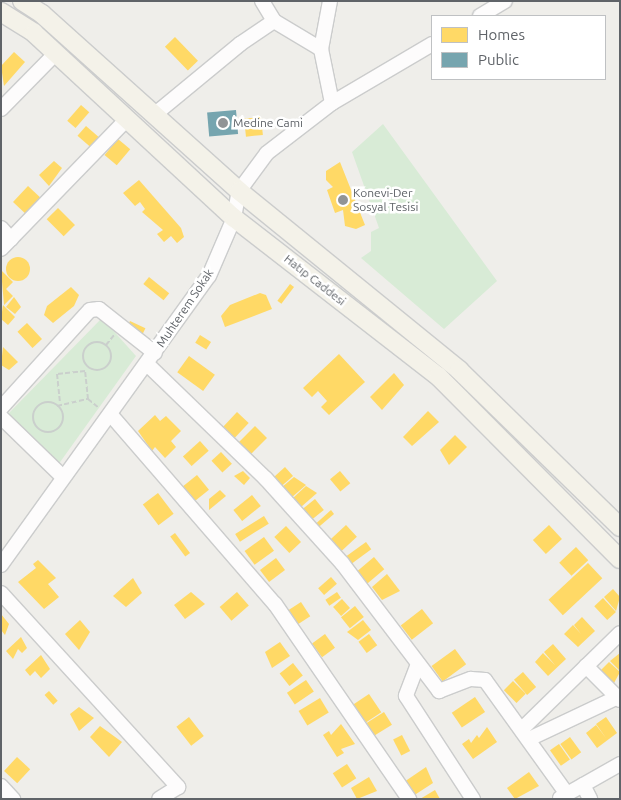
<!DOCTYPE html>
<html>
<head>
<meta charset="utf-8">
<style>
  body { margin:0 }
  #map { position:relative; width:621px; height:800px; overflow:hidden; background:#efeeea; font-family:Ubuntu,sans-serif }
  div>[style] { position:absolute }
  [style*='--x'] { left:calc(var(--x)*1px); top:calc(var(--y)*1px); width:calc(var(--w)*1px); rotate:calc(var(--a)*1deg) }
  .green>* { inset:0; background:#d8ebd6 }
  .homes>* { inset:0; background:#ffd966; transform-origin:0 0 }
  .round { border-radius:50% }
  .public>* { inset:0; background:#76a5af; transform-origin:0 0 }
  .path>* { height:2px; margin-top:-1px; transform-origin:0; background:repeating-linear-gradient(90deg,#cacfcc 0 5px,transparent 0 7.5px) }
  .path>.ring { margin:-1px; padding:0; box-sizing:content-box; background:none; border:2px solid #cacfcc; border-radius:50% }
  .roads { filter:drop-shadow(1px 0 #cbcccc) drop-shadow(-1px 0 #cbcccc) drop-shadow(0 1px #cbcccc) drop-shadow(0 -1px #cbcccc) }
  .minor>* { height:14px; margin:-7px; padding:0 7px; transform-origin:7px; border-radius:7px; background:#fdfcfc }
  .major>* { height:18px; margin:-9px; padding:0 9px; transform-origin:9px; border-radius:9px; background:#f4f2e9 }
  .dots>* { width:14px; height:14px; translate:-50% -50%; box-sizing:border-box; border:2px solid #fff; border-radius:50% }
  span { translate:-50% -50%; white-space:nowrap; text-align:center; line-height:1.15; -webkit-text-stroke:5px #fff; paint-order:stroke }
  .poi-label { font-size:12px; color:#5f6368 }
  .left { translate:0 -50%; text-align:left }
  .street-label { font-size:12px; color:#5f6368 }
  .frame { position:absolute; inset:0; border:2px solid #5f6368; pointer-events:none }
  .legend { position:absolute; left:431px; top:15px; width:175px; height:65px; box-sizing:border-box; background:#fff; border:1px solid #bfc1c3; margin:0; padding:6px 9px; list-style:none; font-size:15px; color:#5f6368 }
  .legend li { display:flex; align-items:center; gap:10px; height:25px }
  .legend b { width:25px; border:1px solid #bfc1c3 }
</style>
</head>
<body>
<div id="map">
  <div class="green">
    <i style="clip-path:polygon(383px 124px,497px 281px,444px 329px,361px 258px,371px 251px,371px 232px,379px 228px,352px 152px)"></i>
    <i style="clip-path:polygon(102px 318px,136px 356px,58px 465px,8px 414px)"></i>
  </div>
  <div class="homes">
    <i style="left:175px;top:37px;width:33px;height:14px;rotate:46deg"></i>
    <i style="clip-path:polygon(14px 52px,25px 62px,4px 86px,1px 66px)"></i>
    <i style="left:81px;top:105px;width:11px;height:21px;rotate:41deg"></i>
    <i style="left:261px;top:117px;width:18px;height:17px;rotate:84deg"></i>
    <i style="left:86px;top:126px;width:21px;height:13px;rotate:41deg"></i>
    <i style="left:118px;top:139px;width:16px;height:21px;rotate:40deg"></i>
    <i style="clip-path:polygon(54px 161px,62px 168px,49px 186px,39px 175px)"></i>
    <i style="clip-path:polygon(340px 162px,365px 225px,356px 229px,345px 226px,343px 210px,335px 213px,327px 190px,333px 187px,326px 180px,326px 171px)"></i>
    <i style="clip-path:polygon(139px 180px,181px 228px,184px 237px,177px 243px,171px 236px,164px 242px,157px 234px,163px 230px,142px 212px,145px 209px,140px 202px,135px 206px,123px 193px)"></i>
    <i style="left:28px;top:186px;width:19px;height:22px;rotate:43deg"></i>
    <i style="left:58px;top:208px;width:24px;height:16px;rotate:45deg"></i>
    <i class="round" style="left:6px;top:257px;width:24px;height:24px"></i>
    <i style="clip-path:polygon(1px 270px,13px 282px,6px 289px,13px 296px,4px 305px)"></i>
    <i style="left:149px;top:277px;width:26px;height:9px;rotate:39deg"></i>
    <i style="left:290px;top:284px;width:5px;height:21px;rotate:37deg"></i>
    <i style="clip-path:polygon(71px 287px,79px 295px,74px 306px,53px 323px,44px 315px,47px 306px)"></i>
    <i style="clip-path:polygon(260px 293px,266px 295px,272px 309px,225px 327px,221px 316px,230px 305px)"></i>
    <i style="clip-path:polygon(14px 297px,21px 307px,15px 314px,6px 307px)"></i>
    <i style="clip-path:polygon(3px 305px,15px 317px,8px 325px,1px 319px)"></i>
    <i style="left:130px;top:321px;width:17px;height:6px;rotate:25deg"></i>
    <i style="left:27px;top:323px;width:22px;height:13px;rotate:47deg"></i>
    <i style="left:200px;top:335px;width:13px;height:9px;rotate:32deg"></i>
    <i style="clip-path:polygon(3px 347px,18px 362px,9px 370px,1px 365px)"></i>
    <i style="clip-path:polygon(339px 354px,365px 382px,329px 415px,321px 407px,327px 401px,318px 391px,312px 397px,303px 388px)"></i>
    <i style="left:189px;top:356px;width:32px;height:20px;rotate:36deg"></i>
    <i style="clip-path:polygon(394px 373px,404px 385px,382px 410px,370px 397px)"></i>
    <i style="clip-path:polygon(428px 411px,439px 422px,412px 446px,403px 437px)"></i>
    <i style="left:237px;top:412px;width:16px;height:22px;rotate:43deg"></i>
    <i style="clip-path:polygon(155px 415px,160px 421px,166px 416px,181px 431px,171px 441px,176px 447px,165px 458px,155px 447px,152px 451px,138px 431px)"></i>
    <i style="left:255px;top:426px;width:17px;height:25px;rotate:45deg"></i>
    <i style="clip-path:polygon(455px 435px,467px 447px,449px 465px,440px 450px)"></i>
    <i style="left:200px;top:441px;width:13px;height:23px;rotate:48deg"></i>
    <i style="left:221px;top:452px;width:16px;height:13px;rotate:47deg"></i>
    <i style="left:285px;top:467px;width:12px;height:16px;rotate:48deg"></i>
    <i style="clip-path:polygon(243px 471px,250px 478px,244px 485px,234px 476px)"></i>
    <i style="left:340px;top:471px;width:16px;height:13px;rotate:50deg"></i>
    <i style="left:197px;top:475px;width:19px;height:20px;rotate:51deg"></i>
    <i style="clip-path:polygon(294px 477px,306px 485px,291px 498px,282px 487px)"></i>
    <i style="clip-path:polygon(306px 486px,317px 493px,301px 507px,293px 498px)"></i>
    <i style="clip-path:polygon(220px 490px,226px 496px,209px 510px,209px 499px)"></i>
    <i style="left:158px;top:493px;width:26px;height:19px;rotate:53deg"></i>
    <i style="left:252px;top:495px;width:14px;height:24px;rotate:51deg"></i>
    <i style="left:315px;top:499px;width:14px;height:16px;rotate:51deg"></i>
    <i style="clip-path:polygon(331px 510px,334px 514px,314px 531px,311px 528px)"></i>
    <i style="left:264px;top:516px;width:9px;height:34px;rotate:58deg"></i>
    <i style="left:346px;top:525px;width:16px;height:21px;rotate:47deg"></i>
    <i style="left:549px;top:525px;width:19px;height:22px;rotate:47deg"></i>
    <i style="left:286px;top:526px;width:22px;height:16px;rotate:47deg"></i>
    <i style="left:175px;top:533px;width:25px;height:6px;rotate:53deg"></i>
    <i style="left:264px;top:537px;width:17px;height:24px;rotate:54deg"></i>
    <i style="left:366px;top:542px;width:9px;height:24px;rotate:54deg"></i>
    <i style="left:576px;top:547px;width:18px;height:23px;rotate:47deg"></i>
    <i style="left:374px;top:557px;width:16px;height:22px;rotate:50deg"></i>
    <i style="left:276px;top:558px;width:15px;height:20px;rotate:53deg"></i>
    <i style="clip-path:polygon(38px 560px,56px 578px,48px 584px,59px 597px,44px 609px,18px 582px,36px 568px,33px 564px)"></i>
    <i style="left:588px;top:563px;width:21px;height:54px;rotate:47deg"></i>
    <i style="clip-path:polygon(387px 574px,400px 591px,382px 600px,372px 587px)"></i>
    <i style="left:331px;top:577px;width:9px;height:17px;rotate:49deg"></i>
    <i style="clip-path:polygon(133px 578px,142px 593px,126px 607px,113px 596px)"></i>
    <i style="clip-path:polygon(613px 589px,620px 597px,616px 611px,604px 597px)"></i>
    <i style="clip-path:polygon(191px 592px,205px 604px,185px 619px,174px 605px)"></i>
    <i style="left:237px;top:592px;width:18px;height:23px;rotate:49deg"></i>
    <i style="left:337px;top:592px;width:7px;height:14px;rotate:56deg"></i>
    <i style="left:603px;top:598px;width:19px;height:12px;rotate:47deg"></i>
    <i style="left:342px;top:599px;width:12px;height:12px;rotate:48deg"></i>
    <i style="left:301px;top:602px;width:17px;height:17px;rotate:57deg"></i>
    <i style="left:355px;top:606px;width:14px;height:18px;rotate:51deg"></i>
    <i style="left:422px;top:609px;width:18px;height:27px;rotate:52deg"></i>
    <i style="clip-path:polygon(1px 614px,9px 624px,5px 635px,1px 630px)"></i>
    <i style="clip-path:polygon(582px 617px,595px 631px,578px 647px,564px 634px,573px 625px,581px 634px,574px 625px)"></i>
    <i style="clip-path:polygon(80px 620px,90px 632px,79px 650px,65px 634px)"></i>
    <i style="clip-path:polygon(363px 620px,371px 630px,358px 640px,347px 632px)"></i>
    <i style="left:325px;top:634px;width:17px;height:16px;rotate:54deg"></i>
    <i style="left:369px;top:634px;width:14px;height:13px;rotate:54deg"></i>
    <i style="clip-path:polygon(21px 637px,27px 648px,22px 653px,18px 649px,13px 659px,6px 651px)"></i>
    <i style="clip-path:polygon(280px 642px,290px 656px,272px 668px,265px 652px)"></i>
    <i style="clip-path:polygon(553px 644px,566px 659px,548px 676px,535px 662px,543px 653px,555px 665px,544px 652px)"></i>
    <i style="left:455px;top:649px;width:19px;height:29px;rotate:54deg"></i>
    <i style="clip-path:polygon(620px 653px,620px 671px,610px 661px)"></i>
    <i style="clip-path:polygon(41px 655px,50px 669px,41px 678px,35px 671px,30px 676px,25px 670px)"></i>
    <i style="clip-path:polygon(609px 662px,620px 672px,614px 683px,601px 670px)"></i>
    <i style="left:293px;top:663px;width:16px;height:17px;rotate:52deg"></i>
    <i style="left:523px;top:672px;width:20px;height:12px;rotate:49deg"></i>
    <i style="left:306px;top:680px;width:14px;height:23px;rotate:56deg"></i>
    <i style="left:513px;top:681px;width:18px;height:13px;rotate:45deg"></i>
    <i style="left:49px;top:691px;width:13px;height:6px;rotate:48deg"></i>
    <i style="left:369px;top:694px;width:22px;height:19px;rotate:56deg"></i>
    <i style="left:475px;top:697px;width:18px;height:28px;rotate:56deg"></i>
    <i style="left:320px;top:698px;width:17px;height:25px;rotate:59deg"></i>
    <i style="clip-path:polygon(79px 707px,94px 718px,79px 731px,70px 714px)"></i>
    <i style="left:384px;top:712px;width:15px;height:21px;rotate:58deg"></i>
    <i style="left:189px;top:717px;width:24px;height:16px;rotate:52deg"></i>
    <i style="clip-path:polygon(606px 717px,617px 733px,597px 748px,586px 733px,596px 725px,606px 738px,596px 724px)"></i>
    <i style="clip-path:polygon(341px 724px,355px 744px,341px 749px,344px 753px,337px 757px,323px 735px,329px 731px,331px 735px)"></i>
    <i style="clip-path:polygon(100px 726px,122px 742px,109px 757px,90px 737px)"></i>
    <i style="clip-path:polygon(487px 727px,497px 742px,473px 759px,462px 744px,469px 739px,471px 743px,477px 735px,479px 738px)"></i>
    <i style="left:402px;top:735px;width:18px;height:10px;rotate:63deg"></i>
    <i style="left:570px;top:737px;width:19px;height:12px;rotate:54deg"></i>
    <i style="left:559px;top:744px;width:19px;height:11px;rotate:55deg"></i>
    <i style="left:17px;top:757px;width:18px;height:19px;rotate:43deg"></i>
    <i style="left:347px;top:764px;width:17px;height:17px;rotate:57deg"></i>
    <i style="clip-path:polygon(426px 767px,433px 783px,413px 796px,404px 782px)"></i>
    <i style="clip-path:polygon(529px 772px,539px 786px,515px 799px,507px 788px)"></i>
    <i style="clip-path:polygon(369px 777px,377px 791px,357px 799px,351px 788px)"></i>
    <i style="clip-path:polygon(435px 790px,440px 799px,420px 799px)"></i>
  </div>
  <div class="public">
    <i style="left:236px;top:110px;width:24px;height:29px;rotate:85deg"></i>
  </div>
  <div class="path">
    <i class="ring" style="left:83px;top:342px;width:26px;height:26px"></i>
    <i style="--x:106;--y:345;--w:13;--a:-51"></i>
    <i style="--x:88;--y:399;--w:13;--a:39"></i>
    <i class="ring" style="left:33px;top:402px;width:28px;height:28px"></i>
    <i style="--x:57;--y:406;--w:32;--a:-13"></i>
    <i style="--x:88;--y:399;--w:28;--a:-96"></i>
    <i style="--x:85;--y:371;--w:28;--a:174"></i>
    <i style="--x:57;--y:374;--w:28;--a:84"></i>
  </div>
  <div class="roads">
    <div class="minor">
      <i style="--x:262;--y:1;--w:23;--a:59"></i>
      <i style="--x:274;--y:21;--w:55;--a:30.8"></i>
      <i style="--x:330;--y:1;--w:49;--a:100.6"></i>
      <i style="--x:321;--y:49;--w:55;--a:78.5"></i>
      <i style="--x:480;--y:16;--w:29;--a:-31"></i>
      <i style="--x:1;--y:109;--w:78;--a:-45.5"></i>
      <i style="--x:154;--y:115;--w:112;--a:-39.5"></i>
      <i style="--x:240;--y:44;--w:41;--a:-34.1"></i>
      <i style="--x:1;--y:228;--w:15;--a:48"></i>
      <i style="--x:1;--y:249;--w:181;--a:-45.9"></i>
      <i style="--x:147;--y:364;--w:165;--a:44"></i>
      <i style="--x:266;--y:479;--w:113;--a:47.9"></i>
      <i style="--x:342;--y:563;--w:161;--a:52.8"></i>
      <i style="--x:439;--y:691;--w:34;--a:-21"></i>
      <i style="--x:471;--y:679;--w:14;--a:4"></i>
      <i style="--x:485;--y:680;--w:140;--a:54.3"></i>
      <i style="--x:1;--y:408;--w:132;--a:-47.8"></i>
      <i style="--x:90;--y:310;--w:9;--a:-6"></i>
      <i style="--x:99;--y:309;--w:71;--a:38.2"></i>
      <i style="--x:111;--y:415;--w:250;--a:49.1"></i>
      <i style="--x:275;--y:604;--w:237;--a:55.5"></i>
      <i style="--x:1;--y:417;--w:86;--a:44.1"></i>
      <i style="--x:1;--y:565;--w:356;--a:-54.3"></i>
      <i style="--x:209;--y:276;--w:63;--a:-66.7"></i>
      <i style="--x:234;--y:218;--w:27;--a:-80"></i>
      <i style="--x:239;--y:191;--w:47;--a:-53.6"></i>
      <i style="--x:267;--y:153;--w:82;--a:-37.6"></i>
      <i style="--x:332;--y:103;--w:116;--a:-30.5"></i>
      <i style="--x:1;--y:593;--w:263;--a:47.6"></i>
      <i style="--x:178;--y:787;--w:22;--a:148"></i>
      <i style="--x:418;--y:664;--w:34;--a:111"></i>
      <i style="--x:406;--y:696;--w:123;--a:57"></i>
      <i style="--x:586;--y:666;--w:48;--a:45"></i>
      <i style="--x:522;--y:729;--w:137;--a:-44.4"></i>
      <i style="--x:529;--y:739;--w:101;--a:-25.3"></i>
      <i style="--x:583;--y:785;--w:16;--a:63"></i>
      <i style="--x:1;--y:786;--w:18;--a:47"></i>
      <i style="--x:560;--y:798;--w:69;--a:-29.5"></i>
    </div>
    <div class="major">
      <i style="--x:22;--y:1;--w:24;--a:33"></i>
      <i style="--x:42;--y:14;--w:265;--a:41.9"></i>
      <i style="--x:239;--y:191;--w:284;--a:39.1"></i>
      <i style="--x:459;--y:370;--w:225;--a:44.3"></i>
      <i style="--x:1;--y:12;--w:39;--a:32"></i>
      <i style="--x:34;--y:33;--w:272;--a:42.8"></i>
      <i style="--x:234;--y:218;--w:258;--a:37.8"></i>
      <i style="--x:438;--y:376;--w:258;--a:45.2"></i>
    </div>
  </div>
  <div class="dots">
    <i style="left:223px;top:123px;background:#919496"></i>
    <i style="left:343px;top:200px;background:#919496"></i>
  </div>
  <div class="poi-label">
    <span class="left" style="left:233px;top:123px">Medine Cami</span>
    <span class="left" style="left:353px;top:200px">Konevi-Der<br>Sosyal Tesisi</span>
  </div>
  <div class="street-label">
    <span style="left:315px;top:280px;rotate:38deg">Hatıp Caddesi</span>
    <span style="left:185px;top:308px;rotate:-56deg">Muhterem Sokak</span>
  </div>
  <div class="frame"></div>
  <ul class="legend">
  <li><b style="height:14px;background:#ffd966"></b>Homes</li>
  <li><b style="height:14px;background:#76a5af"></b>Public</li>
  </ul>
</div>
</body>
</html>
